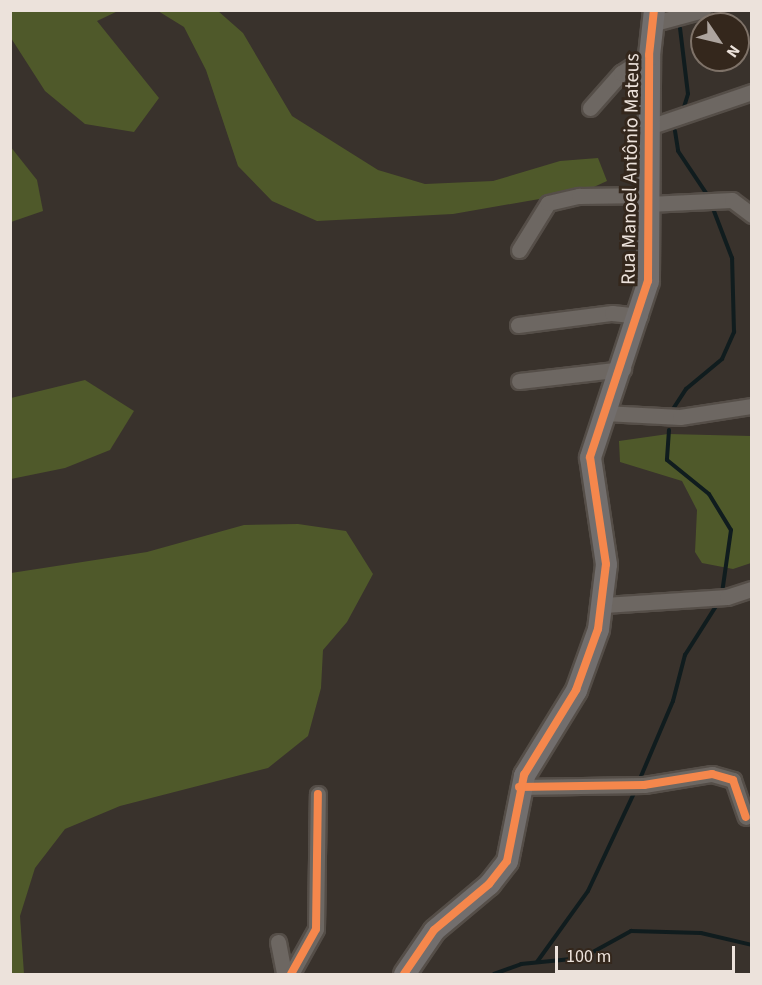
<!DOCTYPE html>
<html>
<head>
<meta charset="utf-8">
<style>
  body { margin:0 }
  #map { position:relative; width:762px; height:985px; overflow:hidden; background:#39322c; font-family:"Source Sans 3",sans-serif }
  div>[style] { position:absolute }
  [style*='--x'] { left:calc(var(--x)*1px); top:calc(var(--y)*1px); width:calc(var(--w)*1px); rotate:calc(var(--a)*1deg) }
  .green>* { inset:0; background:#4f592a }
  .stream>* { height:4px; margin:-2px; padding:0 2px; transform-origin:2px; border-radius:2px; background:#101c1e }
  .roads { filter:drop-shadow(2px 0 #554e48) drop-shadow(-2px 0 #554e48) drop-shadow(0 2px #554e48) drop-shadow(0 -2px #554e48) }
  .street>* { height:15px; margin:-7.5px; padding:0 7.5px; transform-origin:7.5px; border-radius:7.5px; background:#6d6762 }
  .secondary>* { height:21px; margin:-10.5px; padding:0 10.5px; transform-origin:10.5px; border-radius:10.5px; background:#726e6d }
  .cycleway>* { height:8px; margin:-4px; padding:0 4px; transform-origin:4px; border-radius:4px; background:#f5874c }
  span { translate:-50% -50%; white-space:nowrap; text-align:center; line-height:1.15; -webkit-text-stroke:6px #34271c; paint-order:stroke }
  .street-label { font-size:20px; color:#ece2db }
  .frame { position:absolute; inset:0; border:12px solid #ece2db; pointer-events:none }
  .north { position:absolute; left:690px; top:12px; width:60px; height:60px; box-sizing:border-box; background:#34271c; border:2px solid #7e7268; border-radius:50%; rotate:125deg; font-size:16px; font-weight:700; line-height:24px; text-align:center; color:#ece2db }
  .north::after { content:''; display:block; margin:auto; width:21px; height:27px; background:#ada49e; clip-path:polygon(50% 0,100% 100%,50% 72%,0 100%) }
  .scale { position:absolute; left:555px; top:946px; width:180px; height:27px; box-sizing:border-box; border:3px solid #ece2db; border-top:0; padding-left:8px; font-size:18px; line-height:21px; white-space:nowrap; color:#ece2db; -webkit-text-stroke:4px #34271c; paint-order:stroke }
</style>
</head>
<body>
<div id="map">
  <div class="green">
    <i style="clip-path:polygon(11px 10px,118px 11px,97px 21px,159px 98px,134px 132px,85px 124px,45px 91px,11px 38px)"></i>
    <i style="clip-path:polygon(158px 11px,218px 11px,243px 33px,292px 116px,378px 170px,425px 184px,493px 181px,560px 161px,598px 158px,607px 181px,585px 191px,453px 214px,317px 221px,272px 201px,238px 166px,206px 70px,184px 27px)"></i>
    <i style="clip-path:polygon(10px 146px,37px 180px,43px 211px,11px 222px)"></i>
    <i style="clip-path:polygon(85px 380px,134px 411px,110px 450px,65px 468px,11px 479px,11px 398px)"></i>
    <i style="clip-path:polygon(668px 434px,751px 436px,751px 563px,733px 569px,702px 563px,695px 552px,697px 510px,682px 481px,620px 462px,619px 441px)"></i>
    <i style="clip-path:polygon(298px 524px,346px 531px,373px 574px,347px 622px,323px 650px,321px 688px,308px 736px,268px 768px,120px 806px,65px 829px,35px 868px,20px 916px,24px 974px,11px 974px,11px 573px,147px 552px,244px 525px)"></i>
  </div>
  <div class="stream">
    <i style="--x:680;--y:28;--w:66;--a:83.1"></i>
    <i style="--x:688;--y:94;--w:17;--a:107"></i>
    <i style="--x:675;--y:131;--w:20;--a:81"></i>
    <i style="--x:678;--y:151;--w:54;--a:56.3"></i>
    <i style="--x:673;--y:409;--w:24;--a:-57"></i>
    <i style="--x:686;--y:389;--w:47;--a:-39.8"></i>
    <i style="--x:722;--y:359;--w:30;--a:-66"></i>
    <i style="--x:734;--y:332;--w:74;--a:-91.5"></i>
    <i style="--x:732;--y:258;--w:56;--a:-111"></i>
    <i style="--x:669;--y:430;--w:30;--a:94"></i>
    <i style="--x:667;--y:460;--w:54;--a:39"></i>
    <i style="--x:709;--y:494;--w:42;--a:58.6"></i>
    <i style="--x:731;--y:530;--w:64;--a:98.1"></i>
    <i style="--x:639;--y:781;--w:87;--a:-67"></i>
    <i style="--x:673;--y:701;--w:48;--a:-75.4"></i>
    <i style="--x:685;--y:655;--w:62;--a:-57.6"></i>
    <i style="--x:537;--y:962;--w:87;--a:-54.3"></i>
    <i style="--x:588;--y:891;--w:110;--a:-64.8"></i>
    <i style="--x:494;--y:974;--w:29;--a:-20"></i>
    <i style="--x:521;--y:964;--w:61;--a:-5.6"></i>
    <i style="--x:582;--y:958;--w:56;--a:-28.9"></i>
    <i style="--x:631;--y:931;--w:70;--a:1.6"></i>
    <i style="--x:701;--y:933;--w:52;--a:13.2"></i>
  </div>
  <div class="roads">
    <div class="street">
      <i style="--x:651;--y:24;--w:54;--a:-15.1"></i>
      <i style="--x:590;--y:108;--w:47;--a:-48.5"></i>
      <i style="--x:621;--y:73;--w:33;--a:-33"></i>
      <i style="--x:649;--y:127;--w:109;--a:-18.8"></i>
      <i style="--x:648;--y:204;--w:84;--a:-2.7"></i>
      <i style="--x:732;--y:200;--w:25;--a:37"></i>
      <i style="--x:519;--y:250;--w:55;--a:-58.3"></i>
      <i style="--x:548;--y:203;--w:32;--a:-13"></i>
      <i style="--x:579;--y:196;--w:68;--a:-0.8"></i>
      <i style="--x:518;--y:325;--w:95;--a:-7.3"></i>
      <i style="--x:612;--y:313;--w:28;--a:6"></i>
      <i style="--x:519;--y:381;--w:105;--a:-6.6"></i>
      <i style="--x:604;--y:413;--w:76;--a:3"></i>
      <i style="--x:680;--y:417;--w:73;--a:-8.7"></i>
      <i style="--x:604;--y:605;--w:123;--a:-3.7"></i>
      <i style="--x:727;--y:597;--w:26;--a:-18"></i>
      <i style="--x:519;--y:787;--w:125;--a:-0.9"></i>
      <i style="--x:644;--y:785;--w:69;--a:-9.2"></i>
      <i style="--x:712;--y:774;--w:22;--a:16"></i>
      <i style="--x:733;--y:780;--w:39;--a:71"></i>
      <i style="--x:278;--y:942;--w:33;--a:79"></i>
      <i style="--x:291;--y:974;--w:51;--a:-60.9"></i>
      <i style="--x:316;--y:929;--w:135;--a:-89.2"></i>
    </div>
    <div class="secondary">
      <i style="--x:404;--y:974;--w:53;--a:-55.7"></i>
      <i style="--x:434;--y:930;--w:72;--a:-39.9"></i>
      <i style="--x:489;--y:884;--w:29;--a:-52"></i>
      <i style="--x:507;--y:861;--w:88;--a:-78.8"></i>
      <i style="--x:524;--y:775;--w:100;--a:-58.5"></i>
      <i style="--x:576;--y:690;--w:65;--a:-70.2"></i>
      <i style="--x:598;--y:629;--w:65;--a:-83"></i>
      <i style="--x:606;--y:564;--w:108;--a:-98.5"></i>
      <i style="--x:590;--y:457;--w:185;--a:-71.8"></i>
      <i style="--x:648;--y:281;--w:226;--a:-89.7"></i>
      <i style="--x:649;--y:55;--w:45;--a:-83.7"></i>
    </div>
  </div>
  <div class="cycleway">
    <i style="--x:519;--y:787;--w:125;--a:-0.9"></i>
    <i style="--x:644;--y:785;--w:69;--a:-9.2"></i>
    <i style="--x:712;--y:774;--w:22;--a:16"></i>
    <i style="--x:733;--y:780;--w:39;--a:71"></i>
    <i style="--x:291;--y:974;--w:51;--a:-60.9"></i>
    <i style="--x:316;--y:929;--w:135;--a:-89.2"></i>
    <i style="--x:404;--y:974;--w:53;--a:-55.7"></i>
    <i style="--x:434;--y:930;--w:72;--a:-39.9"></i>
    <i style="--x:489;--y:884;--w:29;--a:-52"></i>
    <i style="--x:507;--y:861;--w:88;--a:-78.8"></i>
    <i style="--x:524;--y:775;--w:100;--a:-58.5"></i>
    <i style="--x:576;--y:690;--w:65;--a:-70.2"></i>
    <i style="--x:598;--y:629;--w:65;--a:-83"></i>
    <i style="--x:606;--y:564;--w:108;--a:-98.5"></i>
    <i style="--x:590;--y:457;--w:185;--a:-71.8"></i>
    <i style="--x:648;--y:281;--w:226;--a:-89.7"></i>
    <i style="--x:649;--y:55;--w:45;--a:-83.7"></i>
  </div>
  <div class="street-label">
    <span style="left:631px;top:169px;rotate:-89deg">Rua Manoel Antônio Mateus</span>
  </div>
  <div class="frame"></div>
  <div class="north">N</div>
  <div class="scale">100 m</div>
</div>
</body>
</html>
